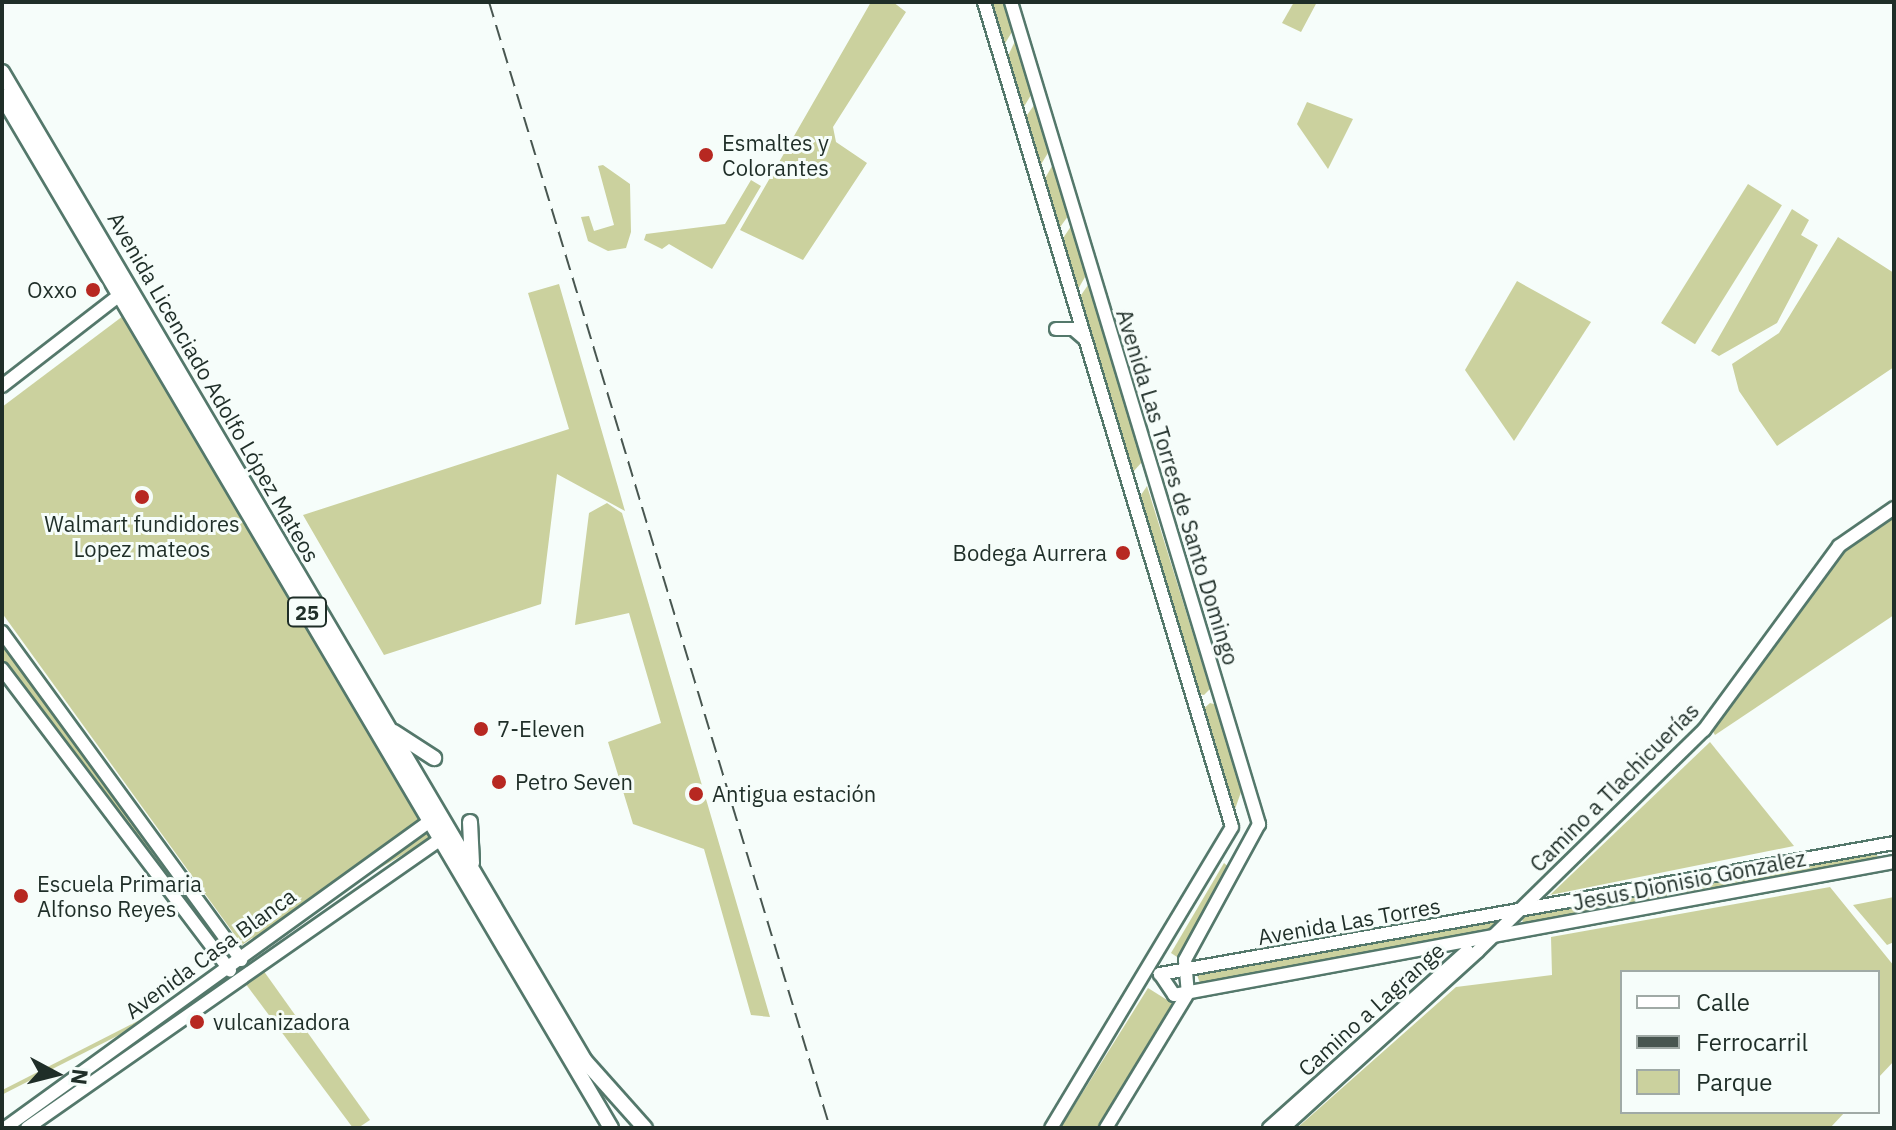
<!DOCTYPE html>
<html>
<head>
<meta charset="utf-8">
<style>
  body { margin:0 }
  #map { position:relative; width:1896px; height:1130px; overflow:hidden; background:#f6fdfa; font-family:"IBM Plex Sans",sans-serif }
  div>[style] { position:absolute }
  [style*='--x'] { left:calc(var(--x)*1px); top:calc(var(--y)*1px); width:calc(var(--w)*1px); rotate:calc(var(--a)*1deg) }
  .green>* { inset:0; background:#cbd19e; transform-origin:0 0 }
  .roads { filter:drop-shadow(2px 0 #54786b) drop-shadow(-2px 0 #54786b) drop-shadow(0 2px #54786b) drop-shadow(0 -2px #54786b) }
  .tertiary>* { height:12px; margin:-6px; padding:0 6px; transform-origin:6px; border-radius:6px; background:#fff }
  .primary>* { height:14px; margin:-7px; padding:0 7px; transform-origin:7px; border-radius:7px; background:#fff }
  .rail>* { height:2px; margin-top:-1px; transform-origin:0; background:repeating-linear-gradient(90deg,#485650 0 16px,transparent 0 24px) }
  .dots>* { width:22px; height:22px; translate:-50% -50%; box-sizing:border-box; border:4px solid #f6fdfa; border-radius:50% }
  span { translate:-50% -50%; white-space:nowrap; text-align:center; line-height:1.15; -webkit-text-stroke:6px #f6fdfa; paint-order:stroke }
  .shield-label span { padding:2px 6px; background:#f6fdfa; border:2px solid; border-radius:6px; -webkit-text-stroke-width:0 }
  .shield-label { font-size:20px; color:#1f2e28; font-weight:700 }
  .poi-label { font-size:22px; color:#1f2e28 }
  .left { translate:0 -50%; text-align:left }
  .right { translate:-100% -50%; text-align:right }
  .street-label { font-size:22px; color:#1f2e28 }
  .frame { position:absolute; inset:0; border:4px solid #1f2e28; pointer-events:none }
  .legend { position:absolute; left:1620px; top:970px; width:260px; height:144px; box-sizing:border-box; background:#f6fdfa; border:2px solid #a0aaa6; margin:0; padding:10px 14px; list-style:none; font-size:24px; color:#1f2e28 }
  .legend li { display:flex; align-items:center; gap:16px; height:40px }
  .legend b { width:40px; border:2px solid #a0aaa6 }
  .north { position:absolute; left:16px; top:1034px; width:80px; height:80px; -webkit-text-stroke:6px #f6fdfa; paint-order:stroke; rotate:97deg; font-size:22px; font-weight:700; line-height:32px; text-align:center; color:#1f2e28 }
  .north::after { content:''; display:block; margin:auto; width:28px; height:36px; background:#1f2e28; clip-path:polygon(50% 0,100% 100%,50% 72%,0 100%) }
</style>
</head>
<body>
<div id="map">
  <div class="green">
    <i style="clip-path:polygon(871px 2px,893px 2px,906px 12px,833px 127px,836px 142px,867px 163px,803px 260px,740px 230px)"></i>
    <i style="clip-path:polygon(990px 2px,1008px 2px,1015px 27px,1004px 45px)"></i>
    <i style="clip-path:polygon(1294px 2px,1317px 2px,1301px 32px,1282px 23px)"></i>
    <i style="clip-path:polygon(1017px 37px,1034px 90px,1022px 110px,1007px 58px)"></i>
    <i style="clip-path:polygon(1037px 101px,1051px 148px,1040px 166px,1025px 118px)"></i>
    <i style="clip-path:polygon(1307px 102px,1353px 119px,1328px 169px,1297px 124px)"></i>
    <i style="clip-path:polygon(1055px 161px,1071px 212px,1058px 230px,1044px 180px)"></i>
    <i style="clip-path:polygon(603px 165px,630px 184px,631px 232px,626px 248px,608px 251px,588px 241px,581px 217px,589px 216px,594px 231px,614px 225px,598px 166px)"></i>
    <i style="clip-path:polygon(751px 180px,761px 186px,712px 269px,669px 244px,662px 249px,644px 240px,646px 234px,725px 224px)"></i>
    <i style="left:1748px;top:184px;width:40px;height:164px;rotate:32deg"></i>
    <i style="clip-path:polygon(1792px 209px,1809px 220px,1801px 235px,1818px 245px,1777px 323px,1719px 356px,1711px 351px)"></i>
    <i style="clip-path:polygon(1074px 222px,1089px 270px,1077px 291px,1061px 241px)"></i>
    <i style="clip-path:polygon(1838px 237px,1894px 273px,1894px 367px,1777px 446px,1739px 391px,1732px 364px,1779px 333px)"></i>
    <i style="clip-path:polygon(1517px 281px,1591px 322px,1514px 441px,1465px 370px)"></i>
    <i style="clip-path:polygon(559px 284px,625px 511px,557px 474px,541px 604px,384px 655px,303px 515px,569px 429px,528px 293px)"></i>
    <i style="clip-path:polygon(1088px 285px,1142px 462px,1132px 473px,1077px 301px)"></i>
    <i style="clip-path:polygon(123px 316px,422px 820px,242px 945px,2px 613px,2px 407px)"></i>
    <i style="clip-path:polygon(1147px 486px,1210px 689px,1204px 695px,1198px 694px,1137px 501px)"></i>
    <i style="clip-path:polygon(607px 503px,622px 513px,770px 1017px,751px 1015px,704px 849px,633px 824px,608px 742px,661px 723px,629px 613px,575px 625px,589px 513px)"></i>
    <i style="clip-path:polygon(1894px 516px,1894px 615px,1715px 735px,1712px 730px,1840px 554px)"></i>
    <i style="clip-path:polygon(2px 639px,233px 948px,228px 957px,2px 661px)"></i>
    <i style="clip-path:polygon(1210px 703px,1217px 705px,1241px 792px,1234px 812px,1201px 711px)"></i>
    <i style="clip-path:polygon(1710px 742px,1794px 846px,1550px 895px)"></i>
    <i style="left:426px;top:832px;width:8px;height:203px;rotate:60deg"></i>
    <i style="clip-path:polygon(1877px 853px,1878px 862px,1523px 928px,1522px 915px)"></i>
    <i style="clip-path:polygon(1224px 863px,1231px 869px,1177px 957px,1171px 953px)"></i>
    <i style="clip-path:polygon(1830px 887px,1894px 966px,1894px 1061px,1878px 1078px,1878px 972px,1622px 972px,1622px 1112px,1845px 1112px,1830px 1128px,1297px 1128px,1456px 987px,1552px 975px,1551px 937px)"></i>
    <i style="clip-path:polygon(1894px 897px,1894px 942px,1887px 945px,1853px 905px)"></i>
    <i style="clip-path:polygon(1497px 920px,1497px 930px,1201px 986px,1197px 975px)"></i>
    <i style="clip-path:polygon(263px 970px,370px 1120px,358px 1128px,353px 1128px,245px 983px)"></i>
    <i style="left:226px;top:976px;width:4px;height:262px;rotate:63deg"></i>
    <i style="left:1148px;top:988px;width:32px;height:164px;rotate:32deg"></i>
  </div>
  <div class="roads">
    <div class="tertiary">
      <i style="--x:984;--y:2;--w:861;--a:73.27"></i>
      <i style="--x:1232;--y:827;--w:351;--a:121"></i>
      <i style="--x:1011;--y:2;--w:859;--a:73.21"></i>
      <i style="--x:1259;--y:824;--w:155;--a:118.6"></i>
      <i style="--x:1185;--y:960;--w:33;--a:85"></i>
      <i style="--x:1056;--y:329;--w:17;--a:0"></i>
      <i style="--x:1073;--y:329;--w:16;--a:40"></i>
      <i style="--x:2;--y:386;--w:157;--a:-37.7"></i>
      <i style="--x:2;--y:632;--w:406;--a:53.9"></i>
      <i style="--x:2;--y:669;--w:378;--a:52.9"></i>
      <i style="--x:1894;--y:843;--w:746;--a:169.88"></i>
      <i style="--x:1160;--y:974;--w:25;--a:56"></i>
      <i style="--x:1174;--y:995;--w:732;--a:-10.47"></i>
      <i style="--x:5;--y:1128;--w:533;--a:-35.84"></i>
      <i style="--x:27;--y:1128;--w:513;--a:-34.93"></i>
      <i style="--x:1106;--y:1128;--w:158;--a:-58.7"></i>
      <i style="--x:1269;--y:1128;--w:266;--a:-41.8"></i>
      <i style="--x:1283;--y:1128;--w:263;--a:-42.2"></i>
      <i style="--x:1478;--y:951;--w:316;--a:-44.4"></i>
      <i style="--x:1704;--y:730;--w:228;--a:-53.7"></i>
      <i style="--x:1839;--y:546;--w:67;--a:-34.6"></i>
    </div>
    <div class="primary">
      <i style="--x:2;--y:72;--w:1148;--a:59.48"></i>
      <i style="--x:585;--y:1061;--w:90;--a:48.2"></i>
      <i style="--x:2;--y:96;--w:1198;--a:59.45"></i>
      <i style="--x:394;--y:732;--w:48;--a:33"></i>
      <i style="--x:470;--y:822;--w:41;--a:87.2"></i>
    </div>
  </div>
  <div class="rail">
    <i style="--x:489;--y:2;--w:1177;--a:73.15"></i>
  </div>
  <div class="dots">
    <i style="left:706px;top:155px;background:#b72821"></i>
    <i style="left:93px;top:290px;background:#b72821"></i>
    <i style="left:142px;top:497px;background:#b72821"></i>
    <i style="left:1123px;top:553px;background:#b72821"></i>
    <i style="left:481px;top:729px;background:#b72821"></i>
    <i style="left:499px;top:782px;background:#b72821"></i>
    <i style="left:696px;top:794px;background:#b72821"></i>
    <i style="left:21px;top:896px;background:#b72821"></i>
    <i style="left:197px;top:1022px;background:#b72821"></i>
  </div>
  <div class="shield-label">
    <span style="left:307px;top:612px">25</span>
  </div>
  <div class="poi-label">
    <span class="left" style="left:722px;top:155px">Esmaltes y<br>Colorantes</span>
    <span class="right" style="left:77px;top:290px">Oxxo</span>
    <span style="left:142px;top:536px">Walmart fundidores<br>Lopez mateos</span>
    <span class="right" style="left:1107px;top:553px">Bodega Aurrera</span>
    <span class="left" style="left:497px;top:729px">7-Eleven</span>
    <span class="left" style="left:515px;top:782px">Petro Seven</span>
    <span class="left" style="left:712px;top:794px">Antigua estación</span>
    <span class="left" style="left:37px;top:896px">Escuela Primaria<br>Alfonso Reyes</span>
    <span class="left" style="left:213px;top:1022px">vulcanizadora</span>
  </div>
  <div class="street-label">
    <span style="left:214px;top:387px;rotate:60deg">Avenida Licenciado Adolfo López Mateos</span>
    <span style="left:1178px;top:487px;rotate:73deg">Avenida Las Torres de Santo Domingo</span>
    <span style="left:1614px;top:787px;rotate:-45deg">Camino a Tlachicuerías</span>
    <span style="left:1689px;top:880px;rotate:-11deg">Jesus Dionisio Gonzalez</span>
    <span style="left:1349px;top:921px;rotate:-10deg">Avenida Las Torres</span>
    <span style="left:210px;top:953px;rotate:-36deg">Avenida Casa Blanca</span>
    <span style="left:1371px;top:1009px;rotate:-42deg">Camino a Lagrange</span>
  </div>
  <div class="frame"></div>
  <ul class="legend">
  <li><b style="height:10px;background:#fff"></b>Calle</li>
  <li><b style="height:10px;background:#485650"></b>Ferrocarril</li>
  <li><b style="height:22px;background:#cbd19e"></b>Parque</li>
  </ul>
  <div class="north">N</div>
</div>
</body>
</html>
